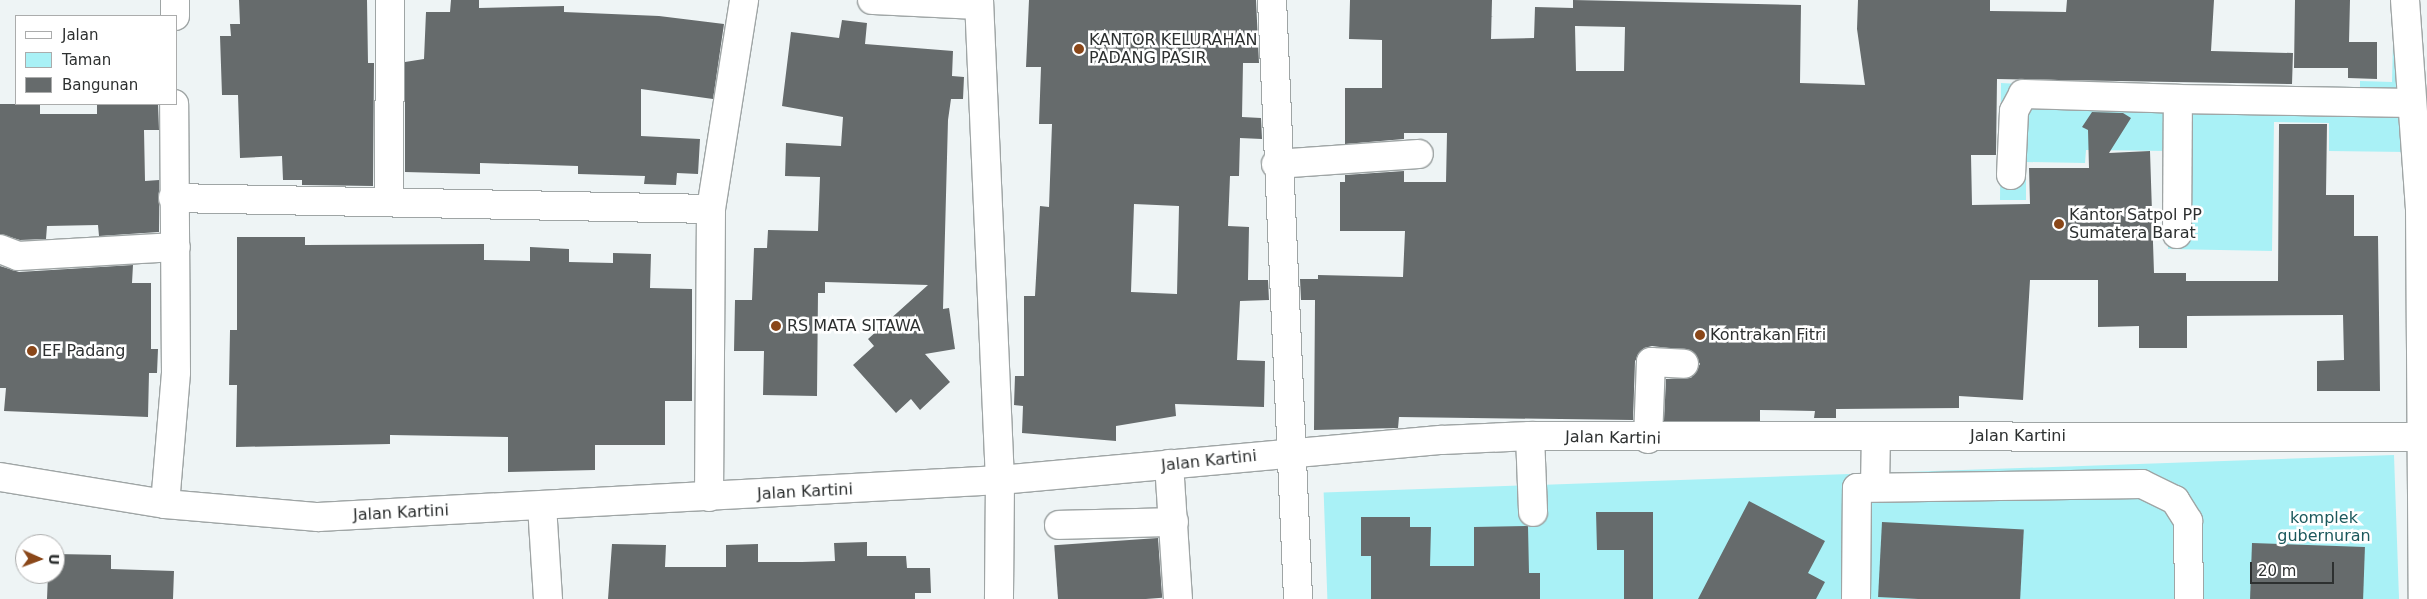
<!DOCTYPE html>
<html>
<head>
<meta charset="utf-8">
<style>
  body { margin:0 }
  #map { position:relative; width:2427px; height:599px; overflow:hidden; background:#eef4f5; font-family:"DejaVu Sans",sans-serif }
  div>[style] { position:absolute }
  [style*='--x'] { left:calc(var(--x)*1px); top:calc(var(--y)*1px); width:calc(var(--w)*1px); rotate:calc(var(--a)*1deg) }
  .green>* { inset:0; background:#a9f1f6; transform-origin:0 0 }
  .building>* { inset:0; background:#666b6c; transform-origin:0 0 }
  .roads { filter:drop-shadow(1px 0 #9fa5a5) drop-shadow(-1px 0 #9fa5a5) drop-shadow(0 1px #9fa5a5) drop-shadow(0 -1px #9fa5a5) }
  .minor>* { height:28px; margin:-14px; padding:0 14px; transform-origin:14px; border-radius:14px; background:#fff }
  .dots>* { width:14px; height:14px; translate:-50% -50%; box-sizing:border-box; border:2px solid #fff; border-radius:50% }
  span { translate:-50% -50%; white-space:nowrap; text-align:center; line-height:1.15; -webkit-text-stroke:5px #fff; paint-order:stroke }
  .poi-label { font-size:16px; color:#2d3030 }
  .left { translate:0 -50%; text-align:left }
  .street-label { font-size:16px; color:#2d3030 }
  .park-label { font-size:16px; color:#1b585c }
  .legend { position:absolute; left:15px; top:15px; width:162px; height:90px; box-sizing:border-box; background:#fff; border:1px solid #abacac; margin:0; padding:6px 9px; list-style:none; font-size:15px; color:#2d3030 }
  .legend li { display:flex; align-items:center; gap:10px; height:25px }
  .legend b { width:25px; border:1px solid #abacac }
  .north { position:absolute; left:15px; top:534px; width:50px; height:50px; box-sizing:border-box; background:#fff; border:1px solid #abacac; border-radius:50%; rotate:92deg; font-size:14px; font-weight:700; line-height:20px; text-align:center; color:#2d3030 }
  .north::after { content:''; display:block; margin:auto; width:18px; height:22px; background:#8a4719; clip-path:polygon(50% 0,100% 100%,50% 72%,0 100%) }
  .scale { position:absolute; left:2250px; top:562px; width:84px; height:22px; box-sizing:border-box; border:2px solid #2d3030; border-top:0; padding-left:6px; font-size:15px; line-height:18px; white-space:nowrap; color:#2d3030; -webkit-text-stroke:4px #fff; paint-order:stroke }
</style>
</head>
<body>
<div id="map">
  <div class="green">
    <i style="clip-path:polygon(2393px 42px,2407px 42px,2406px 152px,2329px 151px,2329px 123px,2274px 122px,2272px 251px,2168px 249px,2168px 151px,2086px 150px,2085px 163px,2026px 162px,2026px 200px,2000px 200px,2001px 83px,2221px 95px,2221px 86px,2360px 87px,2360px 81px,2392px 82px)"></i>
    <i style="left:2394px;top:455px;width:144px;height:1071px;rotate:88deg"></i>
  </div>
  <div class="building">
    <i style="clip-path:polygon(239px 0,367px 0,368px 63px,374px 63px,373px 186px,302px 185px,302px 180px,283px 180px,282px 156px,240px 158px,238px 95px,222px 95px,220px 36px,231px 36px,230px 24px,240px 24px)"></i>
    <i style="clip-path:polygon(451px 0,479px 0,479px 8px,564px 6px,564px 12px,659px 16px,724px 24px,713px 99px,641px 89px,641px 136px,700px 139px,698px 174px,677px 173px,676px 185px,644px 184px,645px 176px,578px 174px,578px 166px,480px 163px,480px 174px,405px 172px,405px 62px,424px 59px,426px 12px,450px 12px)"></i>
    <i style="clip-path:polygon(evenodd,1029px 0,1256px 0,1259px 63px,1243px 63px,1242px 117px,1261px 118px,1262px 139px,1240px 138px,1239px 176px,1230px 176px,1228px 226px,1249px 227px,1248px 280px,1268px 280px,1269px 300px,1240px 301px,1237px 360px,1265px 361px,1264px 407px,1175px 404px,1176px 416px,1116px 426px,1116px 441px,1022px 433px,1023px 406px,1014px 405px,1015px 376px,1024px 376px,1024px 296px,1035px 296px,1040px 206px,1049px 207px,1052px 124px,1039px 124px,1041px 67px,1026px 67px,1029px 0,1134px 204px,1179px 206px,1177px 294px,1131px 292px,1134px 204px)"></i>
    <i style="clip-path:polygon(evenodd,1350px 0,1492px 0,1491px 39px,1534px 38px,1535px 7px,1573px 8px,1573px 0,1801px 5px,1800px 83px,1865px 85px,1857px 29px,1858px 0,1990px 0,1990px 11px,2066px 12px,2067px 0,2214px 0,2211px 51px,2293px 53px,2292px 84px,1997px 79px,1996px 155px,1971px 155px,1972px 205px,2030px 204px,2029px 168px,2089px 168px,2088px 130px,2082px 127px,2092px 112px,2123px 113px,2131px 118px,2109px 153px,2150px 151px,2154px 273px,2186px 273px,2186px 281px,2278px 281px,2279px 124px,2327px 124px,2326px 195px,2354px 195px,2354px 236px,2378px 236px,2380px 391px,2317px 391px,2317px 361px,2344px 360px,2343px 315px,2187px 316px,2187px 348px,2139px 348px,2139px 326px,2098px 327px,2098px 280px,2030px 280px,2023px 400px,1959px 396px,1959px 408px,1836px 409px,1836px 418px,1814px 418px,1815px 411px,1760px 410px,1760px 421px,1664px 421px,1666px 379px,1691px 378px,1700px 364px,1692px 351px,1652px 346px,1644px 348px,1635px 361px,1633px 420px,1399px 417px,1398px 428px,1314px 430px,1315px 300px,1301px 300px,1300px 279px,1318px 279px,1318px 275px,1403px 277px,1405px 231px,1340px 231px,1340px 182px,1345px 182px,1345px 175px,1404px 171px,1404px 182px,1446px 182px,1447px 133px,1404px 133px,1404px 139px,1345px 144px,1345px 88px,1382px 88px,1382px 40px,1349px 39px,1350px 0,1575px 26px,1625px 27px,1624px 71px,1576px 71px,1575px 26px)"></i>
    <i style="clip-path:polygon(2295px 0,2350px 0,2349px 42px,2377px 42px,2377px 79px,2348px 78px,2348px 68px,2294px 68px)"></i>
    <i style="clip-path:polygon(842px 20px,867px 23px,865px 44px,953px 51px,952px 76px,964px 77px,963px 99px,951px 99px,948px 120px,943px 309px,949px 308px,955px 349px,925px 354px,950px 382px,920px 410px,911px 399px,896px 413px,853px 365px,874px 346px,868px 339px,928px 285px,825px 282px,825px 293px,818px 293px,817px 396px,763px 395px,764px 351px,734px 351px,735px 300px,752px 300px,754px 248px,767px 248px,768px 230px,818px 231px,820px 177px,785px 176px,786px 143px,841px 146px,843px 117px,782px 106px,791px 32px,839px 38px)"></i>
    <i style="clip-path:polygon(0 104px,40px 104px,40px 114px,97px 114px,97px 104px,158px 104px,159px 130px,144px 130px,145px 181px,159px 180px,159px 232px,99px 236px,98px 225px,47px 226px,46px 239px,20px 240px,0 234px)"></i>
    <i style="clip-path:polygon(237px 237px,305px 237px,305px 245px,484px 244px,484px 260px,530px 261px,530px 247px,569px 249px,569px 262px,613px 263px,613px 253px,651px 254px,650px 288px,692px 289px,692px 401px,665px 401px,665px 445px,595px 445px,595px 470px,508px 472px,508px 437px,390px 435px,390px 444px,236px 447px,237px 385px,229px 385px,230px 330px,237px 330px)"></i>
    <i style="clip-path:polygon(133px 265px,132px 283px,151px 283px,151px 349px,158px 349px,157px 373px,149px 373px,148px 417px,4px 411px,6px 388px,0 388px,0 266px,19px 272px)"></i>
    <i style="clip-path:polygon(1749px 501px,1825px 541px,1808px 573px,1825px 582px,1816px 599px,1698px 599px)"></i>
    <i style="clip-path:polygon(1596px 512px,1653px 512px,1653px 599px,1624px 599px,1624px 550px,1597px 550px)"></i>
    <i style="clip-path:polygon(1361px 517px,1410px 517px,1410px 527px,1431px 527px,1430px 566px,1474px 566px,1474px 527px,1528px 526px,1529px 573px,1540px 573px,1540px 599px,1371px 599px,1371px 556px,1361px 556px)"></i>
    <i style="left:1882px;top:522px;width:142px;height:75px;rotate:3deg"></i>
    <i style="left:1158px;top:538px;width:60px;height:104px;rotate:86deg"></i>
    <i style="clip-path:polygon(867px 542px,867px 556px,906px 556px,907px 568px,930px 568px,931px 593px,915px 593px,915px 599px,608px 599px,612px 544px,666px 545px,665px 567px,726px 567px,726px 545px,758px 544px,758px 562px,802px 562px,835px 561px,834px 543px)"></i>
    <i style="left:2252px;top:543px;width:113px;height:56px;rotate:2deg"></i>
    <i style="clip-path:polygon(55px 554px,111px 555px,111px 569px,174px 571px,173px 599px,47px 599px,48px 574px,55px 574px)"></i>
  </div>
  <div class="roads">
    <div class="minor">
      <i style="--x:872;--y:0;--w:107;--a:2.7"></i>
      <i style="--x:979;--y:0;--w:480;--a:87.5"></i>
      <i style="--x:1000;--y:480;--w:119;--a:90.5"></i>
      <i style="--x:1272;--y:0;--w:600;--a:87.51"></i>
      <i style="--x:2405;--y:0;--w:209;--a:85.9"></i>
      <i style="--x:2420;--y:208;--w:391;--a:89.6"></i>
      <i style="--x:175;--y:16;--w:16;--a:-90"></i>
      <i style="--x:1276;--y:164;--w:143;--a:-4"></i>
      <i style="--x:2011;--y:175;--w:64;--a:-87.3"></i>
      <i style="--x:2014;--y:111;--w:19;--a:-62"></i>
      <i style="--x:2023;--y:94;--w:155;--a:1.8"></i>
      <i style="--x:173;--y:198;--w:538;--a:1.17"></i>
      <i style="--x:389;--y:200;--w:200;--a:-89.7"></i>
      <i style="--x:2177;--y:234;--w:135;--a:-89.6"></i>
      <i style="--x:2178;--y:99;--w:234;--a:1"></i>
      <i style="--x:0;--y:249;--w:19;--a:21"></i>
      <i style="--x:18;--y:256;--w:158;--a:-3.3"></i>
      <i style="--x:1530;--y:436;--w:76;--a:87.7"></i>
      <i style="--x:1648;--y:439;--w:77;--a:-87.8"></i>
      <i style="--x:1651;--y:362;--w:33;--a:3"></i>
      <i style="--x:1169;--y:464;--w:135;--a:86.2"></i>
      <i style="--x:0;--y:477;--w:167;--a:9.3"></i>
      <i style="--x:165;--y:504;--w:154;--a:4.9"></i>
      <i style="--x:318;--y:517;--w:683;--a:-3.11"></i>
      <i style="--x:1000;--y:480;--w:444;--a:-5.2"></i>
      <i style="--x:1442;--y:440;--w:88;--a:-2.6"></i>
      <i style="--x:1530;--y:436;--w:891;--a:0.06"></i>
      <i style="--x:1875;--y:486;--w:50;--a:-88.9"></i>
      <i style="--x:709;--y:497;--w:288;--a:-89.6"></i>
      <i style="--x:711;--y:209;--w:212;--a:-81"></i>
      <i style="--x:165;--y:504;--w:132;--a:-85.2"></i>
      <i style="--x:176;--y:372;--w:268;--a:-90.4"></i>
      <i style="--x:542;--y:506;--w:93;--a:86.3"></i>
      <i style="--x:1059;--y:525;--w:115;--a:-1.5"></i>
      <i style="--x:1856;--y:599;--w:111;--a:-89.5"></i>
      <i style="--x:1857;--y:488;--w:285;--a:-0.8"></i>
      <i style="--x:2142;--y:484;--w:37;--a:26"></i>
      <i style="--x:2175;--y:500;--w:25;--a:58"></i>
      <i style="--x:2188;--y:521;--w:78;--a:89.3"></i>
    </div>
  </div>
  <div class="dots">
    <i style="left:1079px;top:49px;background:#8a4719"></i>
    <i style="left:2059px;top:224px;background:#8a4719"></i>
    <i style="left:776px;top:326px;background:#8a4719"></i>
    <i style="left:1700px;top:335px;background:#8a4719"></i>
    <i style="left:32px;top:351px;background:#8a4719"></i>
  </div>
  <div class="poi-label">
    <span class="left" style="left:1089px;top:49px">KANTOR KELURAHAN<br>PADANG PASIR</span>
    <span class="left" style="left:2069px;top:224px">Kantor Satpol PP<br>Sumatera Barat</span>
    <span class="left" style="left:787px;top:326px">RS MATA SITAWA</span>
    <span class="left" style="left:1710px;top:335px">Kontrakan Fitri</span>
    <span class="left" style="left:42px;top:351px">EF Padang</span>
  </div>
  <div class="street-label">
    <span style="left:2018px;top:436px">Jalan Kartini</span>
    <span style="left:1613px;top:438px;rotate:1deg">Jalan Kartini</span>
    <span style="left:1209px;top:461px;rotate:-6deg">Jalan Kartini</span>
    <span style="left:805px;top:492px;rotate:-3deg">Jalan Kartini</span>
    <span style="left:401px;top:513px;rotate:-3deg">Jalan Kartini</span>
  </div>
  <div class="park-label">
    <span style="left:2324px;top:527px">komplek<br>gubernuran</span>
  </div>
  <ul class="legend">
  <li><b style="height:6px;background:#fff"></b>Jalan</li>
  <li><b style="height:14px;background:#a9f1f6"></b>Taman</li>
  <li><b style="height:14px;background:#666b6c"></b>Bangunan</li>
  </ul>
  <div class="north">U</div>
  <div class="scale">20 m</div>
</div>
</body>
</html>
